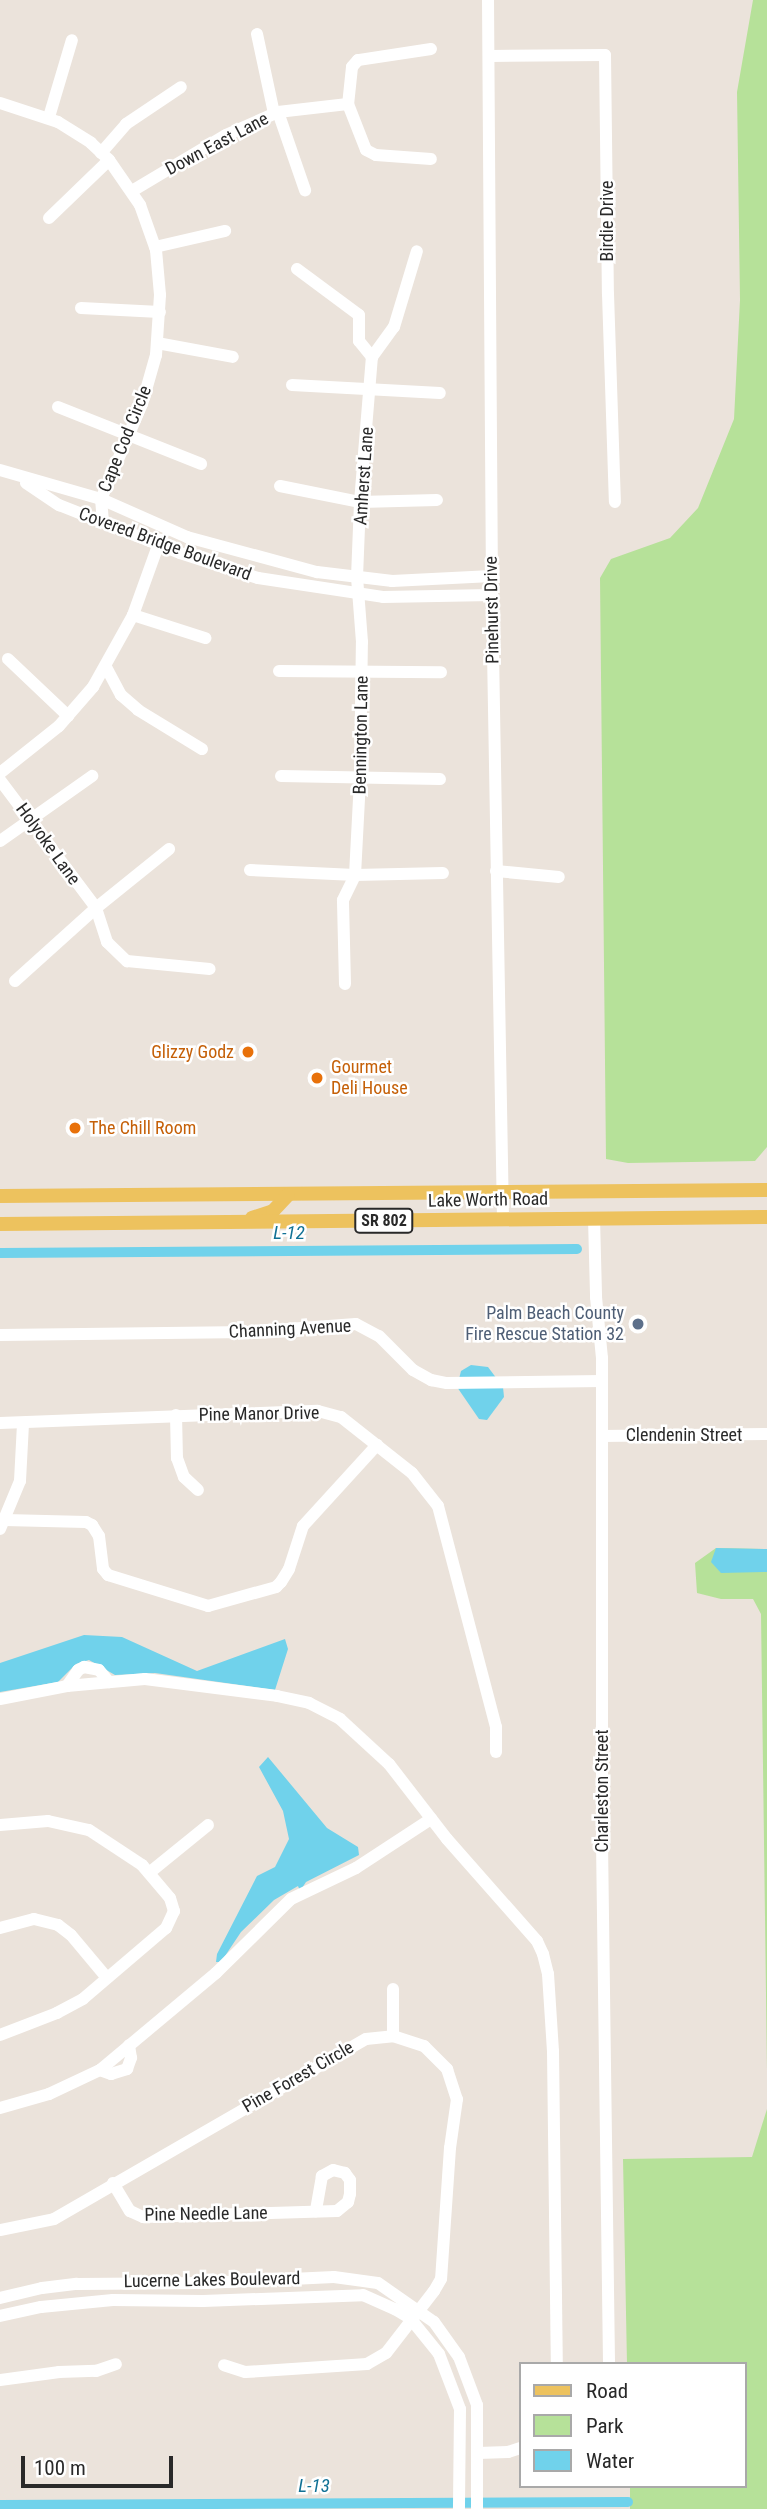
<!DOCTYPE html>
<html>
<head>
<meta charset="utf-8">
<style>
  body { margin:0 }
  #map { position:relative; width:767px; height:2509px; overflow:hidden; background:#ebe3db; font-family:"Roboto Condensed",sans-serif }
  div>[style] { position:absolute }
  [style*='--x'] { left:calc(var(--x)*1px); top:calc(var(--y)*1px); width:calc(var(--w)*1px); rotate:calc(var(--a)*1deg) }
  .green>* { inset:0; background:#b6e199 }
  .water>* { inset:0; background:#70d2eb }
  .canal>* { height:10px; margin:-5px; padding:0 5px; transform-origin:5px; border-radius:5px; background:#70d2eb }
  .minor>* { height:12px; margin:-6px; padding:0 6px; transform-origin:6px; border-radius:6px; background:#fff }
  .major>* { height:14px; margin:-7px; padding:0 7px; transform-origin:7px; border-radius:7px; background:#edc25e }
  .dots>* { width:19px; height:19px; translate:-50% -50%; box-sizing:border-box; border:4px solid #fff; border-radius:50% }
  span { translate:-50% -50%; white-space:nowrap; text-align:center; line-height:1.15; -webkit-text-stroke:5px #fff; paint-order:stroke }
  .shield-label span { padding:2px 5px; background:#fff; border:2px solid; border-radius:5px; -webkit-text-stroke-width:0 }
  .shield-label { font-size:16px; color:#292929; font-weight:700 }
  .street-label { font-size:18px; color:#292929 }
  .food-label { font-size:18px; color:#c56008 }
  .right { translate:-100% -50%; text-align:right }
  .left { translate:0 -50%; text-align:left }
  .service-label { font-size:18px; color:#4e5e75 }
  .water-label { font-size:19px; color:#117195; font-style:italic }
  .legend { position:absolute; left:519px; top:2362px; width:228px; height:126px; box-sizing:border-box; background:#fff; border:2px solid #a9a9a9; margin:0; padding:9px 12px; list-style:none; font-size:21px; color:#292929 }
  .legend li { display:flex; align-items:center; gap:14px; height:35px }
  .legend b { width:35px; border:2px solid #a9a9a9 }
  .scale { position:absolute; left:21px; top:2456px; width:152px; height:32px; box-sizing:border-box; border:4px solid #292929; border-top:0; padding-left:9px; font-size:21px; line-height:24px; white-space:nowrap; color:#292929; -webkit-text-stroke:5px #fff; paint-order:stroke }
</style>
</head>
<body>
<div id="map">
  <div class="green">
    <i style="clip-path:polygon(753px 0,767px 0,767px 1147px,755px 1161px,628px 1163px,606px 1159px,600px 578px,611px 559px,670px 538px,698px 508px,734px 419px,740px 300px,737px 92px)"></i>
    <i style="clip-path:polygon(716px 1548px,767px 1549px,767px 2071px,761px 1614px,753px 1599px,721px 1599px,697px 1593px,695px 1563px)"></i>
    <i style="clip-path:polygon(767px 2109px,767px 2509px,630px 2509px,630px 2486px,744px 2486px,744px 2364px,627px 2364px,623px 2159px,752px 2157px)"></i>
  </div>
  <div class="water">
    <i style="clip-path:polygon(471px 1365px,488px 1367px,503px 1387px,504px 1397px,487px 1420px,479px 1419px,457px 1387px,461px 1371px)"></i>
    <i style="clip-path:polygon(716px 1548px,767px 1549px,767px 1572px,721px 1573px,711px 1562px)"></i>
    <i style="clip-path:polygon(84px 1635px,122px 1637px,197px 1671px,285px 1639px,288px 1649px,275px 1690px,155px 1673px,115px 1675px,89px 1660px,76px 1664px,58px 1682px,0 1692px,0 1663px)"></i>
    <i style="clip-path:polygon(268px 1757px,327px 1828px,358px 1847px,359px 1855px,306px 1882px,300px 1891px,298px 1886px,274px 1900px,241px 1932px,221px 1962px,216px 1962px,217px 1954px,257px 1876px,275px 1867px,289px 1839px,283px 1811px,259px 1767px)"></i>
  </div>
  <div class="canal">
    <i style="--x:0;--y:1253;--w:577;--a:-0.4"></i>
    <i style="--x:0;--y:2505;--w:628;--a:-0.27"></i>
  </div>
  <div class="minor">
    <i style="--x:488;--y:0;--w:595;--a:89.61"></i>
    <i style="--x:492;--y:595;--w:625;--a:88.99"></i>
    <i style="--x:257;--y:34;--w:81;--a:77.9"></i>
    <i style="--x:431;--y:49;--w:74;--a:171.4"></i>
    <i style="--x:358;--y:60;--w:9;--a:131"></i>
    <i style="--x:352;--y:67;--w:37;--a:96"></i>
    <i style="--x:348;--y:104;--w:49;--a:68.6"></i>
    <i style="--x:366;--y:150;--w:11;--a:27"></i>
    <i style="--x:376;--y:155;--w:55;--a:4.2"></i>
    <i style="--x:490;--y:56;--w:115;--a:-0.5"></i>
    <i style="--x:605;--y:55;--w:239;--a:89.3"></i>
    <i style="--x:608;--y:294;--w:208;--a:88.1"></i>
    <i style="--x:0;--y:103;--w:61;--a:18.1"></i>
    <i style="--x:58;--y:122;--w:39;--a:32"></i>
    <i style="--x:91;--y:143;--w:25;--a:43"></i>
    <i style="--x:109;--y:160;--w:55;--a:55.4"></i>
    <i style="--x:140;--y:205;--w:48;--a:70.4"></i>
    <i style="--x:156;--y:250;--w:45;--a:84.9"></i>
    <i style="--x:160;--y:295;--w:60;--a:93.8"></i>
    <i style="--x:156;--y:355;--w:51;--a:105.9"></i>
    <i style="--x:142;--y:404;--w:103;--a:113.3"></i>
    <i style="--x:101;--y:499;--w:22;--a:85"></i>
    <i style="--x:278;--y:112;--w:83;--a:70.9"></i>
    <i style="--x:49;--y:117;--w:80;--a:-73.4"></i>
    <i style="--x:101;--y:153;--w:38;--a:-49"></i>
    <i style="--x:126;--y:124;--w:66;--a:-33.9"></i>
    <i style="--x:132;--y:191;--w:109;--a:-30.8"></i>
    <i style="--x:226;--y:135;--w:57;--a:-23.9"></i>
    <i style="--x:278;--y:112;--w:70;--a:-6.5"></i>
    <i style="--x:49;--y:218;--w:83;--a:-44"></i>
    <i style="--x:155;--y:247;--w:72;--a:-12.9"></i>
    <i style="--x:297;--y:269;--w:77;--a:36.6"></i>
    <i style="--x:359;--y:315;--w:26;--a:90"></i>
    <i style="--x:359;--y:341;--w:21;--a:51"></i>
    <i style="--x:81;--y:308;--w:79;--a:2.9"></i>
    <i style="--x:157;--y:343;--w:77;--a:10.4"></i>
    <i style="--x:372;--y:357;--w:37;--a:-54"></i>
    <i style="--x:394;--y:327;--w:79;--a:-73.2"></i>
    <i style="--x:292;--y:385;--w:148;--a:3.1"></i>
    <i style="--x:58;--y:407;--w:154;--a:21.7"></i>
    <i style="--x:0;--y:470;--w:105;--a:16"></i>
    <i style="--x:101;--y:499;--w:94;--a:23.8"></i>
    <i style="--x:187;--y:537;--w:135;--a:15.1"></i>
    <i style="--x:317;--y:572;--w:76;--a:6.8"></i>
    <i style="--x:392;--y:581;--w:100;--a:-2.9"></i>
    <i style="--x:26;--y:483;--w:40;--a:34"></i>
    <i style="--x:59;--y:505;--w:130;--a:21.6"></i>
    <i style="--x:180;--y:553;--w:82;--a:17.8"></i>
    <i style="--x:258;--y:578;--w:126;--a:8.6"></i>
    <i style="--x:383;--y:597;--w:109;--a:-1.1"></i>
    <i style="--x:280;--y:486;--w:82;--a:11.3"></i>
    <i style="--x:360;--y:502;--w:77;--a:-1.5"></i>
    <i style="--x:133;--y:615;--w:76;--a:17.7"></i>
    <i style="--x:8;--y:659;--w:83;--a:43.5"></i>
    <i style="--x:106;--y:667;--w:32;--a:62"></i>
    <i style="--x:121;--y:695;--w:23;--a:41"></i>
    <i style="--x:138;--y:710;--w:75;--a:31.4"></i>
    <i style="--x:279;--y:671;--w:162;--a:0.4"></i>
    <i style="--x:0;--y:773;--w:75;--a:-38.5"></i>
    <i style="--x:59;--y:726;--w:52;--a:-48.9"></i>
    <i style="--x:93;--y:687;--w:82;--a:-60.9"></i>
    <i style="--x:133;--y:615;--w:80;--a:-70.2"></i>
    <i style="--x:281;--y:776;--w:159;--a:1.1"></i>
    <i style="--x:0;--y:780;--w:160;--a:53.1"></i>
    <i style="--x:96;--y:908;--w:36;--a:72"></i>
    <i style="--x:107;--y:942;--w:28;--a:44"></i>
    <i style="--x:127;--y:961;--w:83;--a:5.5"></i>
    <i style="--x:0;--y:841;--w:113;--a:-35.2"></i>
    <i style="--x:250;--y:870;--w:105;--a:2.7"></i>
    <i style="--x:355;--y:875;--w:88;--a:-1.3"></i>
    <i style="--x:496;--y:871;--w:63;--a:5.4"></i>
    <i style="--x:15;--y:981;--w:109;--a:-42"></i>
    <i style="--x:96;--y:908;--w:94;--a:-38.9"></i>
    <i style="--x:345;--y:984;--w:84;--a:-91.4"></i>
    <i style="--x:343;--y:900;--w:28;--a:-64"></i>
    <i style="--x:355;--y:875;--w:96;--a:-87"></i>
    <i style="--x:360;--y:779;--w:137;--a:-89.2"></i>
    <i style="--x:362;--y:642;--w:65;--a:-94.4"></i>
    <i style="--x:357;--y:577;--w:75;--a:-87.7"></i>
    <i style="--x:360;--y:502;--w:145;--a:-85.3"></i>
    <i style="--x:594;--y:1218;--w:79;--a:88.5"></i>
    <i style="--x:596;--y:1297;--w:61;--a:84.4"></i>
    <i style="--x:602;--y:1358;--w:484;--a:90"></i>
    <i style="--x:602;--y:1842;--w:522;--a:89.23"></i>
    <i style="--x:0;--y:1335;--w:249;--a:-0.7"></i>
    <i style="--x:249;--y:1332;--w:107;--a:-4.3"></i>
    <i style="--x:356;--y:1324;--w:26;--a:28"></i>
    <i style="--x:379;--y:1336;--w:48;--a:45"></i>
    <i style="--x:413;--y:1370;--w:21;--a:29"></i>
    <i style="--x:431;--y:1380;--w:16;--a:11"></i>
    <i style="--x:447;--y:1383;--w:155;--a:-0.7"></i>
    <i style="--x:176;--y:1415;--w:43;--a:88.7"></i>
    <i style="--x:177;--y:1458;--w:20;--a:70"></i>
    <i style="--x:184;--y:1477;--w:19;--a:43"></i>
    <i style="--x:0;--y:1423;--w:318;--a:-2.2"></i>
    <i style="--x:318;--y:1411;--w:24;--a:15"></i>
    <i style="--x:341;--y:1417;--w:90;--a:38.3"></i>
    <i style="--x:412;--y:1473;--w:42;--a:51.8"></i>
    <i style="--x:438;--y:1506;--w:228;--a:75.3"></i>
    <i style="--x:496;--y:1727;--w:25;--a:90"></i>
    <i style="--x:602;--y:1436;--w:165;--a:-0.7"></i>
    <i style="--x:5;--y:1520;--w:81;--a:1.4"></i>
    <i style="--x:86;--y:1522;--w:7;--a:27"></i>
    <i style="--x:92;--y:1525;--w:13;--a:58"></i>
    <i style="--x:99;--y:1536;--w:33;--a:83"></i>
    <i style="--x:103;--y:1569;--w:8;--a:50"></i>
    <i style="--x:108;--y:1575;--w:105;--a:17.2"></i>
    <i style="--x:208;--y:1606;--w:71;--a:-15.6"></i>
    <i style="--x:276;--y:1587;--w:7;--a:-45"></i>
    <i style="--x:281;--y:1582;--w:15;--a:-58"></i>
    <i style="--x:289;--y:1569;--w:45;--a:-72"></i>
    <i style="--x:303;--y:1526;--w:110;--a:-47.6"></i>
    <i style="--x:0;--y:1529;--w:52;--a:-67.4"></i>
    <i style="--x:20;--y:1481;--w:58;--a:-87"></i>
    <i style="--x:67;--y:1686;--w:19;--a:-55"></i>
    <i style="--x:78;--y:1670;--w:7;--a:-27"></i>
    <i style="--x:84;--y:1667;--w:15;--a:11"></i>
    <i style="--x:99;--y:1670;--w:16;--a:50"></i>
    <i style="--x:0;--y:1699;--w:68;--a:-11"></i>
    <i style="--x:67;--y:1686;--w:78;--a:-5.1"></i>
    <i style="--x:145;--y:1679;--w:133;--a:7.3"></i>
    <i style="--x:277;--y:1696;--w:33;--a:12"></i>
    <i style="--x:309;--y:1703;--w:35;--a:27"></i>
    <i style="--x:340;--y:1719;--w:67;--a:42.6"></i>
    <i style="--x:389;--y:1764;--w:95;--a:52.3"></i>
    <i style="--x:447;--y:1839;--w:136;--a:48.6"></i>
    <i style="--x:537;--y:1941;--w:14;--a:65"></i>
    <i style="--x:543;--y:1954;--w:21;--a:76"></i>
    <i style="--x:548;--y:1974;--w:77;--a:86.3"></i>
    <i style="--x:553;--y:2051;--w:313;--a:89.3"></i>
    <i style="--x:0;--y:1825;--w:48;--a:-4.8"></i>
    <i style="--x:48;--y:1821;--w:42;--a:12.4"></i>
    <i style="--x:89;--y:1830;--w:64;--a:33.4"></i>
    <i style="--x:142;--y:1865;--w:43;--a:49.7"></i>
    <i style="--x:170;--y:1898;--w:14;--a:73"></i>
    <i style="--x:174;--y:1911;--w:19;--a:115"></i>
    <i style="--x:166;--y:1928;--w:109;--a:139.5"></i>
    <i style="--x:83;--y:1999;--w:30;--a:152"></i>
    <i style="--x:57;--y:2013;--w:61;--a:158.9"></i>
    <i style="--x:149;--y:1873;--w:76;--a:-39.1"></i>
    <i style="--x:0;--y:1928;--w:35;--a:-15"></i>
    <i style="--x:34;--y:1919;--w:25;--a:14"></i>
    <i style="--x:58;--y:1925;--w:16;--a:38"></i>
    <i style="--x:71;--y:1935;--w:56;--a:50.1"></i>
    <i style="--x:393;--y:1989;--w:47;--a:90"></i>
    <i style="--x:100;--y:2070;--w:12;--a:20"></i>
    <i style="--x:111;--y:2074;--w:17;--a:-17"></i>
    <i style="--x:127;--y:2069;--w:12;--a:-70"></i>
    <i style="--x:131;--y:2058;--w:13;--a:-99"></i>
    <i style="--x:0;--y:2108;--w:51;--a:-15.9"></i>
    <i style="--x:49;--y:2094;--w:56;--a:-25.2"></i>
    <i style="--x:100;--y:2070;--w:151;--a:-39.9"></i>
    <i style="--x:216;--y:1973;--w:105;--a:-44.6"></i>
    <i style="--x:291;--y:1899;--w:72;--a:-25.5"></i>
    <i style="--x:356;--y:1868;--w:90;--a:-33.2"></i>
    <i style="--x:113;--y:2183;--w:33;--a:59"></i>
    <i style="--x:130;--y:2211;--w:14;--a:25"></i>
    <i style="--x:143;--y:2217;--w:194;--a:-1.8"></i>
    <i style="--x:337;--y:2211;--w:14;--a:-39"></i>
    <i style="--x:348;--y:2202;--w:8;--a:-76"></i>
    <i style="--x:350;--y:2194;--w:14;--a:-90"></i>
    <i style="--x:350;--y:2180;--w:9;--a:-126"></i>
    <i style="--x:345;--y:2173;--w:12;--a:-166"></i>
    <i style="--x:333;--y:2170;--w:13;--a:151"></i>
    <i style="--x:322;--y:2176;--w:36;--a:100"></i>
    <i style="--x:0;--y:2230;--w:55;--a:-11.5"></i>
    <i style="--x:54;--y:2219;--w:360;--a:-30"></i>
    <i style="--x:366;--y:2039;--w:27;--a:-6"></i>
    <i style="--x:393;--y:2036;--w:33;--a:18"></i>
    <i style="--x:424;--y:2046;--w:33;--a:45"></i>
    <i style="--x:447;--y:2069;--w:32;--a:72"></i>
    <i style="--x:457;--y:2099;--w:49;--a:98.1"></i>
    <i style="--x:450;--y:2148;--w:131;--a:93.9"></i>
    <i style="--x:441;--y:2279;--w:14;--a:120"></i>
    <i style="--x:434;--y:2291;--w:78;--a:127.7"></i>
    <i style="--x:386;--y:2353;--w:22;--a:150"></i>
    <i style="--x:367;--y:2364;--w:122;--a:176.2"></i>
    <i style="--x:245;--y:2372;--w:22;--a:-162"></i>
    <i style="--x:0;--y:2298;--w:43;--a:-13.4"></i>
    <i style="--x:42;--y:2288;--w:35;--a:-7"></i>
    <i style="--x:77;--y:2284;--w:128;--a:-0.4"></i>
    <i style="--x:205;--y:2283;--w:129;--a:-2.7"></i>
    <i style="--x:334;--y:2277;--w:44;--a:7.8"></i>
    <i style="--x:378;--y:2283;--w:68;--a:34.9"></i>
    <i style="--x:434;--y:2322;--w:43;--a:54.5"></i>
    <i style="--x:459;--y:2357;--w:51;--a:69.4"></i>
    <i style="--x:477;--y:2405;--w:104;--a:90"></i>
    <i style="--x:0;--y:2316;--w:42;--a:-12.4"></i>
    <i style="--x:41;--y:2307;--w:72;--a:-5.6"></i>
    <i style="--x:113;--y:2300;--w:90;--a:0.6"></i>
    <i style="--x:203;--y:2301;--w:160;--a:-2.1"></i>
    <i style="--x:363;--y:2295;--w:35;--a:24"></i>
    <i style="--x:395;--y:2309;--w:17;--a:31"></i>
    <i style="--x:410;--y:2318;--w:46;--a:51.1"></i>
    <i style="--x:439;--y:2354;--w:59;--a:69.1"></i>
    <i style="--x:460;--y:2409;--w:100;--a:90.6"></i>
    <i style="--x:0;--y:2380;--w:60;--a:-7.7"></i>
    <i style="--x:59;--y:2372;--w:37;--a:-2"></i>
    <i style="--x:96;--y:2371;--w:21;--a:-19"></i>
    <i style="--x:478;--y:2453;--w:30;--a:-2"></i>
    <i style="--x:508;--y:2452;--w:13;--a:-18"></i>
  </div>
  <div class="major">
    <i style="--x:0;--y:1196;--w:767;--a:-0.45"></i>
    <i style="--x:252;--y:1218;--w:22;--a:-18"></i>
    <i style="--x:273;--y:1211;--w:22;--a:-47"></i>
    <i style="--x:0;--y:1224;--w:767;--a:-0.52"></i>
  </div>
  <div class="dots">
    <i style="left:248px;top:1052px;background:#e8710a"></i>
    <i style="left:317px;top:1078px;background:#e8710a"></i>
    <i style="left:75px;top:1128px;background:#e8710a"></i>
    <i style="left:638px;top:1324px;background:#5c6f8a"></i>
  </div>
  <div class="shield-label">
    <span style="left:384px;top:1221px">SR 802</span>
  </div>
  <div class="street-label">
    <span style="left:217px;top:144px;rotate:-28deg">Down East Lane</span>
    <span style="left:607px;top:221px;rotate:-90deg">Birdie Drive</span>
    <span style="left:125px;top:439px;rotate:-68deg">Cape Cod Circle</span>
    <span style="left:364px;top:476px;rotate:-86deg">Amherst Lane</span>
    <span style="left:165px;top:544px;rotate:20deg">Covered Bridge Boulevard</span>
    <span style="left:492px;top:610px;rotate:-91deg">Pinehurst Drive</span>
    <span style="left:361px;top:735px;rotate:-89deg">Bennington Lane</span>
    <span style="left:48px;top:844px;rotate:54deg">Holyoke Lane</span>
    <span style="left:488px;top:1200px;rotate:-1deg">Lake Worth Road</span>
    <span style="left:290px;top:1329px;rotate:-3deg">Channing Avenue</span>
    <span style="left:259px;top:1414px;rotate:-1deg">Pine Manor Drive</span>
    <span style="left:684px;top:1435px">Clendenin Street</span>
    <span style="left:602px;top:1791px;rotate:-90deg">Charleston Street</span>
    <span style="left:298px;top:2077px;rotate:-30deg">Pine Forest Circle</span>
    <span style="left:206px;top:2214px;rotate:-1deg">Pine Needle Lane</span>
    <span style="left:212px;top:2280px;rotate:-1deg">Lucerne Lakes Boulevard</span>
  </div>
  <div class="food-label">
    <span class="right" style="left:234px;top:1052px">Glizzy Godz</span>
    <span class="left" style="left:331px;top:1078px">Gourmet<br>Deli House</span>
    <span class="left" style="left:89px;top:1128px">The Chill Room</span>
  </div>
  <div class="service-label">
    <span class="right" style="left:624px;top:1324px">Palm Beach County<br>Fire Rescue Station 32</span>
  </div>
  <div class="water-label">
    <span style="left:289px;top:1233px">L-12</span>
    <span style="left:314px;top:2486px">L-13</span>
  </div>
  <ul class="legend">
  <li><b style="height:9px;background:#edc25e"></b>Road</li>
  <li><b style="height:19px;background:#b6e199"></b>Park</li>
  <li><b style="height:19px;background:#70d2eb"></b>Water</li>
  </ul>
  <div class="scale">100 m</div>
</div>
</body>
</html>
